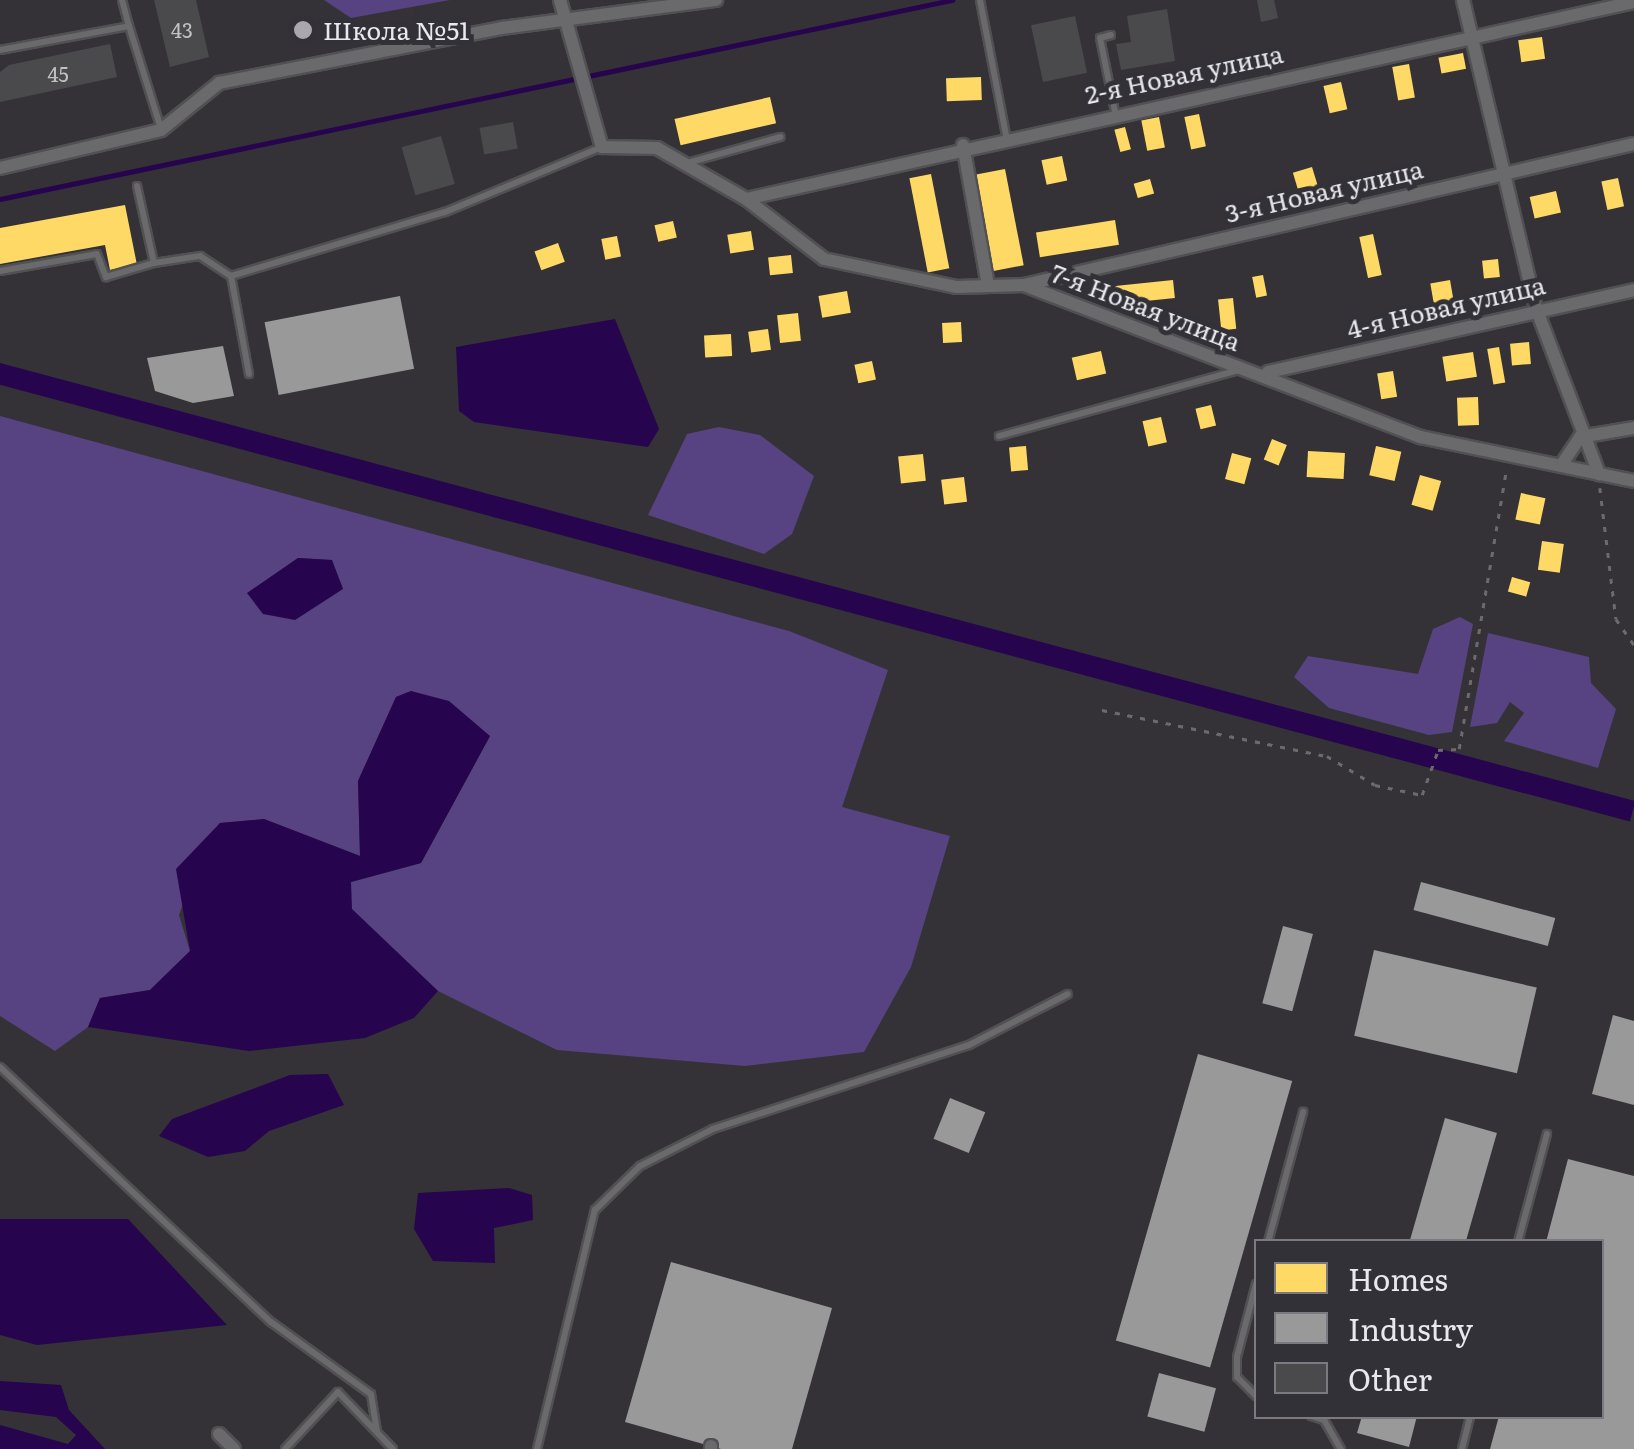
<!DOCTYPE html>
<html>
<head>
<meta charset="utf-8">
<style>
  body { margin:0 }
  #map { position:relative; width:1634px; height:1449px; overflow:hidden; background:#343237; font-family:Literata,serif }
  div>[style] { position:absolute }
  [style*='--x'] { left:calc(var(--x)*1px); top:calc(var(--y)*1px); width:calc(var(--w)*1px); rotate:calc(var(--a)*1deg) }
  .green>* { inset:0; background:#574381 }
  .water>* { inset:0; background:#26044e; transform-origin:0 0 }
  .homes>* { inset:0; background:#ffd966; transform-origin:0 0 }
  .industry>* { inset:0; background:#999; transform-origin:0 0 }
  .stream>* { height:5px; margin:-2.5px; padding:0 2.5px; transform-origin:2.5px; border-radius:2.5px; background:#26044e }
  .building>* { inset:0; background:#4a494c; transform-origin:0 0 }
  .path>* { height:2.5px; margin-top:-1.25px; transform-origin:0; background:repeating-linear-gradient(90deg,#6b6a6d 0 5px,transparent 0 13px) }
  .roads { filter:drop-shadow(2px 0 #515053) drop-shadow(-2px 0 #515053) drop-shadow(0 2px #515053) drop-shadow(0 -2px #515053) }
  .service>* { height:6px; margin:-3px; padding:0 3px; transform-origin:3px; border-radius:3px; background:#6a696c }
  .minor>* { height:12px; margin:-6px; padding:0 6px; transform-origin:6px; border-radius:6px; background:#6a696c }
  .dots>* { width:28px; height:28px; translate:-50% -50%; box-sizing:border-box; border:5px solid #333138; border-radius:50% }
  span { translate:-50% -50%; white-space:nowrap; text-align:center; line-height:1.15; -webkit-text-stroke:10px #333138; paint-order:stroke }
  .number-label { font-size:20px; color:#c1c0c4 }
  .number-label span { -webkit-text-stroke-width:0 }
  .poi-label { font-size:25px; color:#e9e8ec }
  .left { translate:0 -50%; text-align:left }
  .street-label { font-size:25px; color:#e9e8ec }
  .legend { position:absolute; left:1254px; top:1239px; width:350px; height:180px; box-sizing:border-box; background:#333138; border:2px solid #7c7a80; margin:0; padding:12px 18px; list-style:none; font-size:30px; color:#e9e8ec }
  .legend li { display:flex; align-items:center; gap:20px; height:50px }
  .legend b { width:50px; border:2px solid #7c7a80 }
</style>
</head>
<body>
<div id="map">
  <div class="green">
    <i style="clip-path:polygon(324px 0,450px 0,351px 18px)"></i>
    <i style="clip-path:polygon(evenodd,0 416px,789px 631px,888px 670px,842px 807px,950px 836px,911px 967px,864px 1052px,745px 1066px,557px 1050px,438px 991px,351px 909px,351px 882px,421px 863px,490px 736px,411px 691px,396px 697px,358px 781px,360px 856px,264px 819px,220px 823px,204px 843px,179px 915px,190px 951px,150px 990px,100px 998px,88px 1027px,55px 1051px,0 1016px,0 416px,298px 558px,331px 560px,343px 589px,247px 594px,298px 558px)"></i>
    <i style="clip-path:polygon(719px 427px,760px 435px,814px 476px,792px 534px,764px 554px,648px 515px,687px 434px)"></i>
    <i style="clip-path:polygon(1460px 617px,1473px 624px,1452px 732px,1429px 735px,1329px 708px,1294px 677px,1308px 656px,1418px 674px,1433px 629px)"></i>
    <i style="clip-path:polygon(1488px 633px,1589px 657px,1591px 683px,1616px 709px,1598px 768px,1504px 741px,1524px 713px,1510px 702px,1497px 723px,1470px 727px)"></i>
  </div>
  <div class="water">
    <i style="clip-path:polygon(615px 319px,659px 429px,648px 447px,474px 422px,459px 411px,456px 347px)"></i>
    <i style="left:0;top:363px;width:1693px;height:21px;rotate:15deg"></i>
    <i style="clip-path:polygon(298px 558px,332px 560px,343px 589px,295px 620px,263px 614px,247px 593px)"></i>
    <i style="clip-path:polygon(411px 691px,449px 701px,490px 736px,421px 863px,351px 882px,352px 909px,438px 991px,414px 1018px,365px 1038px,249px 1051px,88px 1027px,100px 998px,150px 990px,190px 951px,176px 869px,220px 823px,264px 819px,360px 856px,358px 781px,396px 697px)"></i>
    <i style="clip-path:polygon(328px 1074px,344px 1105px,269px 1131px,245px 1151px,208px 1157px,159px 1136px,172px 1119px,290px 1075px)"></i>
    <i style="clip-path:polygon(509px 1188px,532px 1195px,533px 1220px,494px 1228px,495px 1263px,433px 1261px,414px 1229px,418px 1193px)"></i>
    <i style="clip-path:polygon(0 1219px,128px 1219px,227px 1325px,37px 1345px,0 1335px)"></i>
    <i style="clip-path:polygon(0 1381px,61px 1385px,69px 1410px,105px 1449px,0 1449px,0 1425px,68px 1444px,76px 1435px,56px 1417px,0 1410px)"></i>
  </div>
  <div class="homes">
    <i style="left:1542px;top:37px;width:22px;height:24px;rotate:82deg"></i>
    <i style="left:1463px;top:53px;width:16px;height:25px;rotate:79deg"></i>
    <i style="left:1409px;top:64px;width:34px;height:17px;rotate:80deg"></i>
    <i style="left:981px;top:77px;width:23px;height:35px;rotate:88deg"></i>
    <i style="left:1341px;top:82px;width:28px;height:18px;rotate:77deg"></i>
    <i style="left:770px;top:97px;width:27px;height:98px;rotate:77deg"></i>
    <i style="left:1199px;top:114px;width:33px;height:15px;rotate:78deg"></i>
    <i style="left:1159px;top:117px;width:31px;height:18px;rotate:79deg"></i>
    <i style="left:1125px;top:127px;width:23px;height:11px;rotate:75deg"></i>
    <i style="left:1062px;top:156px;width:25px;height:21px;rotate:78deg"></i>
    <i style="left:1312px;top:167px;width:21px;height:20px;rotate:73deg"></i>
    <i style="left:1005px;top:169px;width:98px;height:32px;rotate:79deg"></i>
    <i style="left:931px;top:174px;width:96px;height:22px;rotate:79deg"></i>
    <i style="left:1618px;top:178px;width:29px;height:17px;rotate:78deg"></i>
    <i style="left:1150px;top:179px;width:15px;height:17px;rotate:74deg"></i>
    <i style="left:1556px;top:191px;width:22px;height:27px;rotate:77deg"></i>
    <i style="clip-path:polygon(125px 205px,137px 265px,110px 270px,105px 245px,0 264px,0 228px)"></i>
    <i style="left:1115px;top:220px;width:25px;height:80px;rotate:81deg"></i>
    <i style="left:673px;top:221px;width:17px;height:19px;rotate:77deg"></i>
    <i style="left:751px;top:231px;width:19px;height:24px;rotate:81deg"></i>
    <i style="left:1373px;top:234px;width:42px;height:14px;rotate:78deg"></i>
    <i style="left:617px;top:236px;width:21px;height:16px;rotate:79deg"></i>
    <i style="left:558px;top:243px;width:20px;height:25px;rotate:70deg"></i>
    <i style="left:791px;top:255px;width:18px;height:23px;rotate:84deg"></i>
    <i style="left:1498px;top:259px;width:18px;height:16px;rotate:84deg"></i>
    <i style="left:1263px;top:275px;width:21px;height:11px;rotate:79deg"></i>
    <i style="left:1173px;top:280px;width:18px;height:63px;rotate:84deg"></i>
    <i style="left:1450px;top:280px;width:22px;height:20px;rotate:80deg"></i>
    <i style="left:847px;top:291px;width:22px;height:29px;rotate:80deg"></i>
    <i style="left:1233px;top:298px;width:31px;height:15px;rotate:84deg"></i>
    <i style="left:798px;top:313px;width:28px;height:21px;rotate:84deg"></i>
    <i style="left:961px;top:322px;width:20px;height:19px;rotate:87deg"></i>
    <i style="left:768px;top:329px;width:21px;height:20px;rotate:82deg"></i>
    <i style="left:731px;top:334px;width:22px;height:27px;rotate:87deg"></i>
    <i style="left:1529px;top:342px;width:22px;height:19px;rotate:85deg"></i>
    <i style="left:1499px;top:347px;width:36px;height:12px;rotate:80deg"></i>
    <i style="left:1101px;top:351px;width:23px;height:30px;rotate:77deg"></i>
    <i style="left:1473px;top:352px;width:25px;height:31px;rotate:81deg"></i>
    <i style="left:872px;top:361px;width:19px;height:18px;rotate:78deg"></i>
    <i style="left:1393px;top:371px;width:26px;height:16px;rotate:81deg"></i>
    <i style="left:1478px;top:397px;width:28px;height:21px;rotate:88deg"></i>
    <i style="left:1211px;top:405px;width:21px;height:16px;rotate:76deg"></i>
    <i style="left:1161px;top:417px;width:26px;height:19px;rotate:77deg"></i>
    <i style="left:1272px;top:439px;width:16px;height:22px;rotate:22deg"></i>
    <i style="left:1026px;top:446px;width:24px;height:17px;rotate:85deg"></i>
    <i style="left:1376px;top:446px;width:26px;height:30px;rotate:13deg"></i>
    <i style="left:1308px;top:451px;width:37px;height:26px;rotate:3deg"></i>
    <i style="left:1232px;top:453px;width:20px;height:27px;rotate:15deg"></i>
    <i style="left:923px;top:454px;width:27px;height:25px;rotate:84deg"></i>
    <i style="left:1420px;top:475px;width:22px;height:31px;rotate:16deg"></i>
    <i style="left:964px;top:477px;width:25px;height:23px;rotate:83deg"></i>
    <i style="left:1521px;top:493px;width:25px;height:27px;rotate:12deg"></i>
    <i style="left:1542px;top:541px;width:22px;height:29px;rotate:8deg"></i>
    <i style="left:1512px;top:577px;width:19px;height:15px;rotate:16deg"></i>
  </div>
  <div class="industry">
    <i style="left:400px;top:296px;width:74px;height:138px;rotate:79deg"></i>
    <i style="clip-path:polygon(223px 346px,234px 396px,193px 403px,155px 391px,147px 358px)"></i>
    <i style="left:1421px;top:882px;width:139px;height:29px;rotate:15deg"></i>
    <i style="left:1283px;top:926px;width:31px;height:80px;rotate:15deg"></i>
    <i style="left:1374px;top:950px;width:167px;height:88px;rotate:13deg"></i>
    <i style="clip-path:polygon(1613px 1015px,1634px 1021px,1634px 1105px,1592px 1094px)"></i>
    <i style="left:1198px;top:1054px;width:98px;height:298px;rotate:16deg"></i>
    <i style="left:950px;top:1098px;width:38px;height:44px;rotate:22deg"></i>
    <i style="left:1445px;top:1118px;width:54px;height:129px;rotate:16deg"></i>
    <i style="clip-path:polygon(1568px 1159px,1634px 1176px,1634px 1449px,1490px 1449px,1499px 1416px,1602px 1416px,1602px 1242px,1546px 1242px)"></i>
    <i style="clip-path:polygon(671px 1262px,832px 1308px,792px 1449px,721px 1449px,625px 1422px)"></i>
    <i style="left:1159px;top:1373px;width:59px;height:45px;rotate:15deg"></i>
    <i style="clip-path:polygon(1362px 1416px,1417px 1416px,1409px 1447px,1357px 1433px)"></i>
  </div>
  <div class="stream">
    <i style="--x:0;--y:199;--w:973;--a:-11.81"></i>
  </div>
  <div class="building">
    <i style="clip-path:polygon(154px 0,196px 0,209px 57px,170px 67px)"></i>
    <i style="clip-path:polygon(1257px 0,1274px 0,1278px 18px,1261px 22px)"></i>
    <i style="clip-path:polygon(1167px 9px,1175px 61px,1121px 70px,1116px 44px,1131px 42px,1127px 16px)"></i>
    <i style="left:1075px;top:16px;width:58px;height:45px;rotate:78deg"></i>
    <i style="clip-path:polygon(110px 44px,117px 77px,0 102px,0 72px,9px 65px)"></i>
    <i style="left:513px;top:122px;width:27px;height:34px;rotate:80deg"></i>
    <i style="left:441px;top:136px;width:50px;height:41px;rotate:74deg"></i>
  </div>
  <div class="path">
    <i style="--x:1600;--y:488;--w:132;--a:83"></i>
    <i style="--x:1616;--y:619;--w:32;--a:55"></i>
    <i style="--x:1102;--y:710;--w:230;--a:11.6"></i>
    <i style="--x:1327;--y:756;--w:56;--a:31.1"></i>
    <i style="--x:1375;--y:785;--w:48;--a:12"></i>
    <i style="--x:1422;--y:795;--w:48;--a:-70.4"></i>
    <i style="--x:1438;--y:750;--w:21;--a:-3"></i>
    <i style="--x:1459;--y:749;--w:283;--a:-80.4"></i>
  </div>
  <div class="roads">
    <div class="service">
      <i style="--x:122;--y:0;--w:27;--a:75"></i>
      <i style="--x:980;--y:0;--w:137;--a:79.1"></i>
      <i style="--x:1111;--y:35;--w:11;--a:165"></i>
      <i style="--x:1100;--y:38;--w:76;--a:78.5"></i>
      <i style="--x:0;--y:50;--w:131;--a:-10.5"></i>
      <i style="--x:129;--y:26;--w:108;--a:72.7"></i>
      <i style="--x:687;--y:163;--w:97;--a:-15.6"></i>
      <i style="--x:137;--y:186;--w:79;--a:77.6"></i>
      <i style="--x:154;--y:263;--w:47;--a:-8.7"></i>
      <i style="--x:200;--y:256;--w:37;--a:33"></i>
      <i style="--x:0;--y:271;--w:98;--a:-9.9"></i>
      <i style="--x:97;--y:254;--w:25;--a:69"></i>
      <i style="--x:106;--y:277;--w:50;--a:-16.3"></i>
      <i style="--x:249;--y:374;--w:100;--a:-100.4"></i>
      <i style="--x:231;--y:276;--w:223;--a:-16.7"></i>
      <i style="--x:445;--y:212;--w:170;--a:-22.5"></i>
      <i style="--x:999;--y:436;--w:252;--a:-15.4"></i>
      <i style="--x:0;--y:1067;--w:372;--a:43.3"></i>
      <i style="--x:271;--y:1322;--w:123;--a:35.8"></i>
      <i style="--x:371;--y:1394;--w:38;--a:81"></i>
      <i style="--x:1268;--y:1242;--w:135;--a:-74.9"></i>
      <i style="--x:1518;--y:1242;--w:112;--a:-75"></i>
      <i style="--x:1256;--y:1284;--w:75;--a:104.6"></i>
      <i style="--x:1237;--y:1357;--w:20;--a:90"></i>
      <i style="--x:1237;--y:1377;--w:27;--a:45"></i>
      <i style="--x:1311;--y:1416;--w:14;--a:17"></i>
      <i style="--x:1324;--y:1420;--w:34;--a:60"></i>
      <i style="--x:285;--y:1449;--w:78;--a:-47.1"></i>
      <i style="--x:338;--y:1392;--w:79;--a:46"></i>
      <i style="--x:537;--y:1449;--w:246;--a:-76.4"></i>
      <i style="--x:595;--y:1210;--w:63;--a:-44.4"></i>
      <i style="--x:640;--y:1166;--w:82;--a:-26.9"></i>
      <i style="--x:713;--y:1129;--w:269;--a:-18.2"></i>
      <i style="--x:969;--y:1045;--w:111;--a:-27.3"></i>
      <i style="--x:1462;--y:1449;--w:34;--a:-76"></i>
    </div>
    <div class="minor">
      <i style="--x:560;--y:0;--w:153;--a:74.1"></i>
      <i style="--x:602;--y:147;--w:55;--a:1"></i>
      <i style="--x:657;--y:148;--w:103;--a:29.8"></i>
      <i style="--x:746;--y:199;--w:98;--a:37.6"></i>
      <i style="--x:824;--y:259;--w:136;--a:11.9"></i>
      <i style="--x:957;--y:287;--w:67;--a:-1.7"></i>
      <i style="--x:1024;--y:285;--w:425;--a:21"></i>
      <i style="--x:1421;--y:437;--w:217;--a:11.7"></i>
      <i style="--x:1463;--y:0;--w:317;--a:76.7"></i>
      <i style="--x:1536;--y:308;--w:178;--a:69.2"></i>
      <i style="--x:963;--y:145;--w:143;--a:79.9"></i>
      <i style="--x:0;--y:168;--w:165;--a:-13.3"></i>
      <i style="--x:161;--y:130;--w:75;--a:-39"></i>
      <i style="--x:219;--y:83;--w:288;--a:-11"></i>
      <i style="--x:502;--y:28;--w:216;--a:-7.5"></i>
      <i style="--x:746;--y:199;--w:910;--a:-12.51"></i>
      <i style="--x:1024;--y:285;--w:626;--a:-13.02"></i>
      <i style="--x:1268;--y:372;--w:375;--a:-12.6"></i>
      <i style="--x:1562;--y:464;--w:32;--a:-56"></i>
      <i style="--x:1580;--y:437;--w:55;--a:-9.5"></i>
      <i style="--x:219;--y:1434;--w:21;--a:45"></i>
      <i style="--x:711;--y:1449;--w:3;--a:-90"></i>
    </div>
  </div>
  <div class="dots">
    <i style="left:303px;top:30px;background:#aaa8ad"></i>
  </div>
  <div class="number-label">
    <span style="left:182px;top:29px">43</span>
    <span style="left:58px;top:73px">45</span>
  </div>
  <div class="poi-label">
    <span class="left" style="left:323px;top:30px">Школа №51</span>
  </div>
  <div class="street-label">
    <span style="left:1184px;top:74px;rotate:-12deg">2-я Новая улица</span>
    <span style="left:1324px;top:191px;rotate:-13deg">3-я Новая улица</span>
    <span style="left:1146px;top:307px;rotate:21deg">7-я Новая улица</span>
    <span style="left:1446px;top:307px;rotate:-13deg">4-я Новая улица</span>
  </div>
  <ul class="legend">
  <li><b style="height:28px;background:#ffd966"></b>Homes</li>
  <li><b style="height:28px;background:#999"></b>Industry</li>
  <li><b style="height:28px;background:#4a494c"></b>Other</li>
  </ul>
</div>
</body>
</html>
